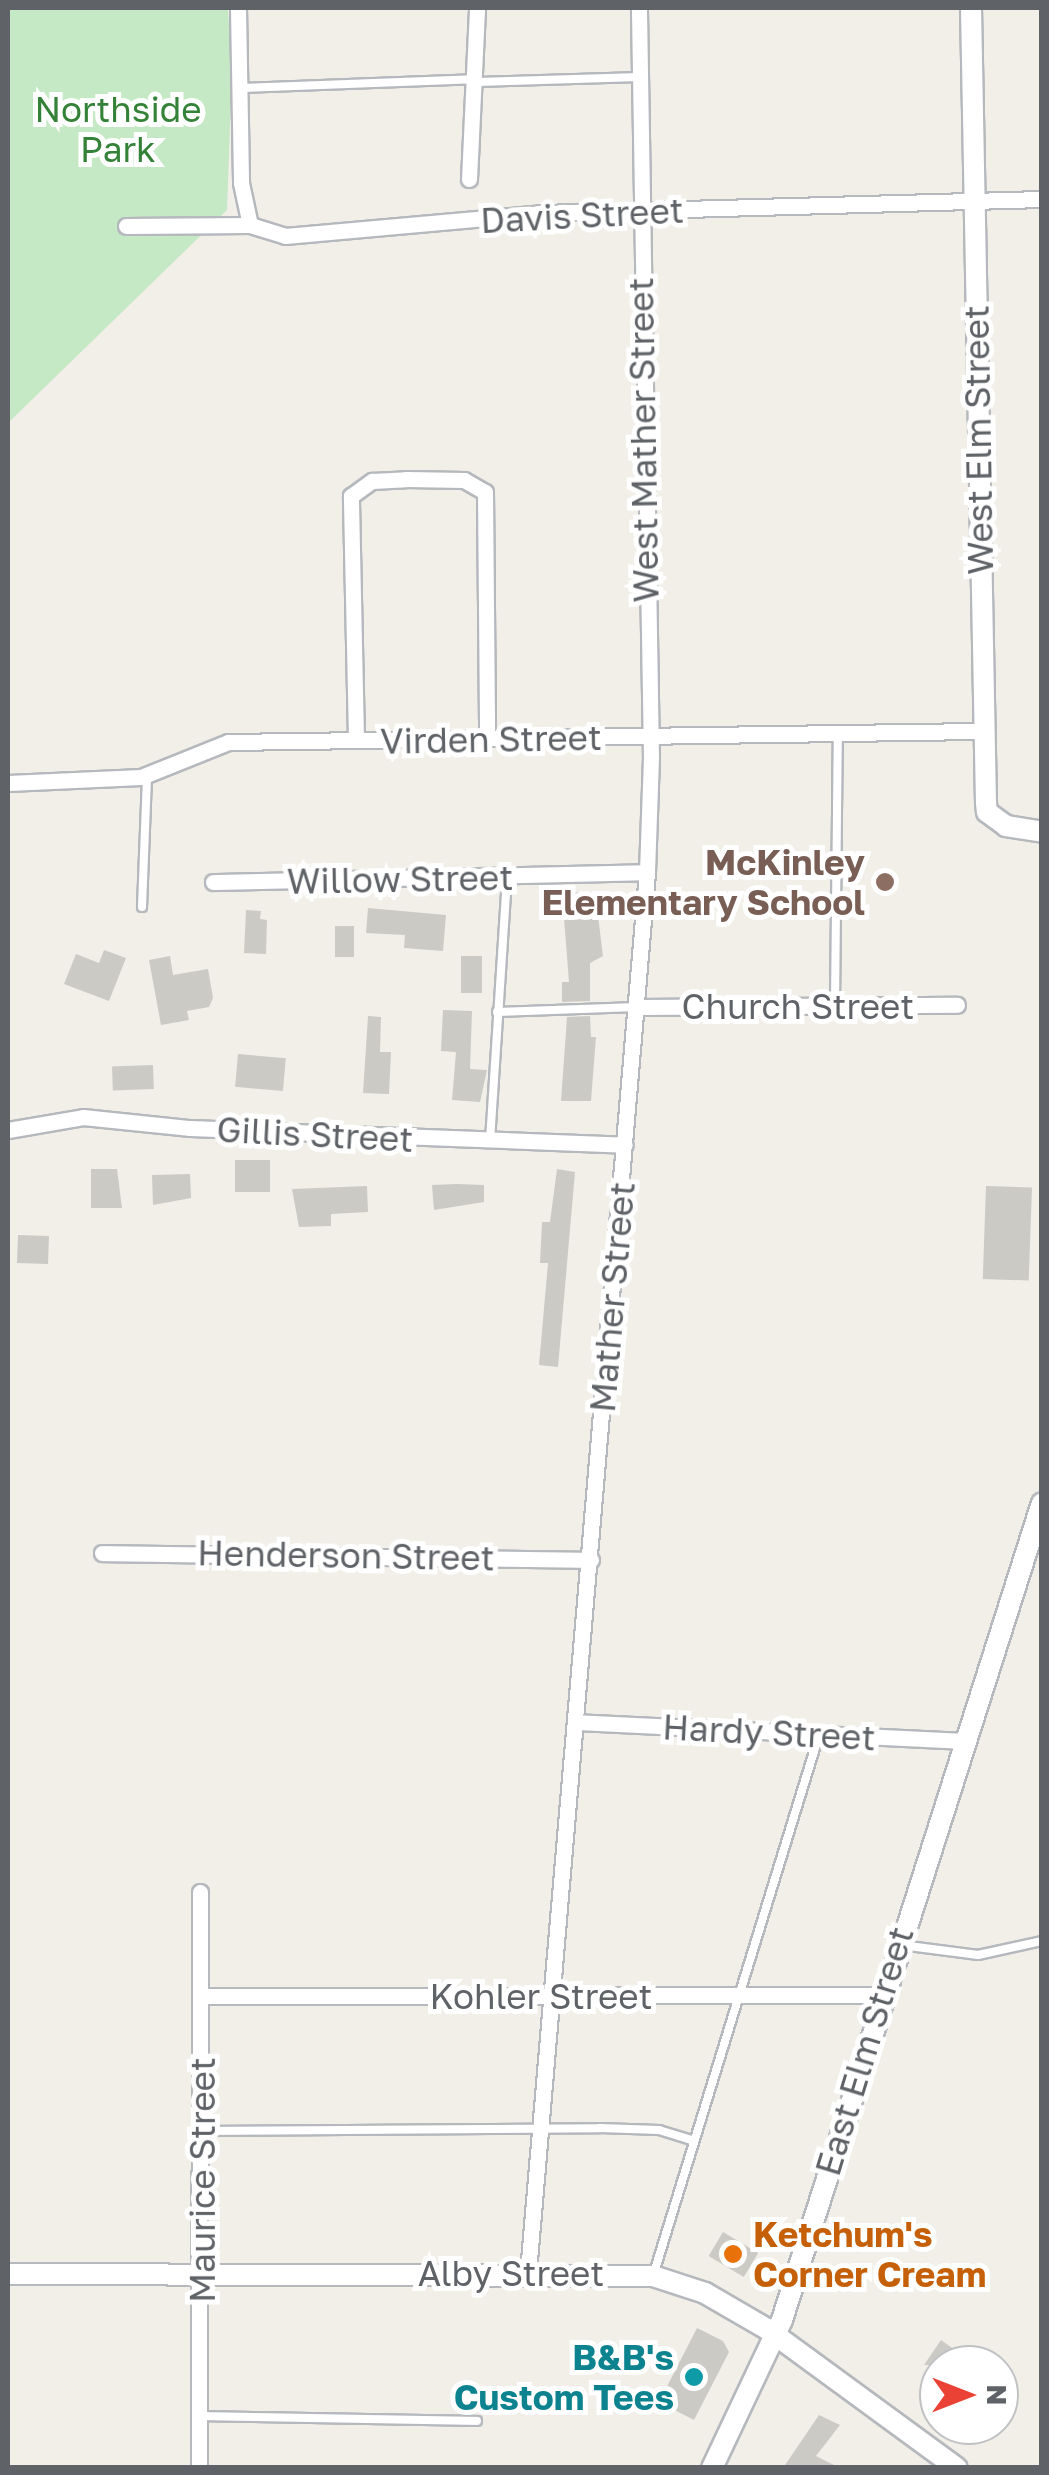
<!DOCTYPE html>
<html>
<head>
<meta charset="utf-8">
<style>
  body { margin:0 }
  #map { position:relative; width:1049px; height:2475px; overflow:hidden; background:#f1efe8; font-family:"Golos Text",sans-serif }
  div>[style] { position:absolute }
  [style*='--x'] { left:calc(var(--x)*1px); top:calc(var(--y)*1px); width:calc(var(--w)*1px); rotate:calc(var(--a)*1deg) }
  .green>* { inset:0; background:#c5e8c5 }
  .building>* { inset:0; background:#cccac5; transform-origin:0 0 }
  .roads { filter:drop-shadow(2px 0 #b5b8bc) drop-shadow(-2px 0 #b5b8bc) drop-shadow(0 2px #b5b8bc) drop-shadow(0 -2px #b5b8bc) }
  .service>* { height:8px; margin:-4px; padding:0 4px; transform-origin:4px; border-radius:4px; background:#fff }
  .minor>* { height:15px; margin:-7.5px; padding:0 7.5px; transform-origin:7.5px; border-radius:7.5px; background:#fff }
  .tertiary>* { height:20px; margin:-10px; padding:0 10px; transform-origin:10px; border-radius:10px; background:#fff }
  .dots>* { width:28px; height:28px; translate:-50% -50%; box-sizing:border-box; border:5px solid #fff; border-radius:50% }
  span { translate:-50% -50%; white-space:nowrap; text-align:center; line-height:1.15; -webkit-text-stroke:10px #fff; paint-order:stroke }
  .park-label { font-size:35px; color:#348238 }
  .street-label { font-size:35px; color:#5f6368 }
  .education-label { font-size:35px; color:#785e54; font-weight:700 }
  .right { translate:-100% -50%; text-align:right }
  .food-label { font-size:35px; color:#c56008; font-weight:700 }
  .left { translate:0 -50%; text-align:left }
  .culture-label { font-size:35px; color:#0d838f; font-weight:700 }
  .frame { position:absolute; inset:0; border:10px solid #5f6368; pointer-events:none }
  .north { position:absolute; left:919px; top:2345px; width:100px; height:100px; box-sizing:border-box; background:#fff; border:2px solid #bfc1c3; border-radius:50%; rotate:90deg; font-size:28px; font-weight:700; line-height:40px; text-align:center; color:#5f6368 }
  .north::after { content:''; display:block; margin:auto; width:35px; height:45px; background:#ea4335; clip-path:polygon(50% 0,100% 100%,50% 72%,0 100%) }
</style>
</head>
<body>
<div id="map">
  <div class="green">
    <i style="clip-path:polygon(8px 8px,228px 8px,232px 72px,227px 210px,8px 423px)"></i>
  </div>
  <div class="building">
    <i style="clip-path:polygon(595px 892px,603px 956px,590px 963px,590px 1001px,562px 1002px,562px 982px,569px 982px,562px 893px)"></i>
    <i style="clip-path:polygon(368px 908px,446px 915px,443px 951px,404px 948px,405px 935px,366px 933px)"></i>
    <i style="clip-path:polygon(246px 910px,261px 911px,260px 919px,267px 920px,266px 954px,244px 953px)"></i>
    <i style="left:335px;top:926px;width:19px;height:31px"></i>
    <i style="clip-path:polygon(104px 950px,126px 958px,109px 1001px,64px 984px,76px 954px,99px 963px)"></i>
    <i style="clip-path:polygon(170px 956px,173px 975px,208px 969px,213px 998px,209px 1007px,187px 1011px,189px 1020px,161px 1025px,149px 960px)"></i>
    <i style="left:461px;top:956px;width:21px;height:37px"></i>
    <i style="clip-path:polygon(443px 1010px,472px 1011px,470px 1069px,487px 1070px,480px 1102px,452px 1100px,456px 1052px,441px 1051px)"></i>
    <i style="clip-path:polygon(368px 1016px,381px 1017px,380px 1052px,391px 1052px,389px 1094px,363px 1093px)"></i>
    <i style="clip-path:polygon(590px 1016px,591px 1037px,596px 1037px,591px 1101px,561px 1101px,567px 1017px)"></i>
    <i style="left:238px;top:1054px;width:48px;height:33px;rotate:5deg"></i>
    <i style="left:153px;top:1065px;width:24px;height:41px;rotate:88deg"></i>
    <i style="left:235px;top:1160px;width:35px;height:32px"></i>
    <i style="clip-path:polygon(91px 1169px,117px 1169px,122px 1208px,91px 1208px)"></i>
    <i style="clip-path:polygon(557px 1169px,575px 1172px,558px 1367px,539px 1365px,548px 1263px,540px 1263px,542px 1222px,550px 1222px)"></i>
    <i style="clip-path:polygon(190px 1174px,191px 1198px,153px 1205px,152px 1175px)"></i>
    <i style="clip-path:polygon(457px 1184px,484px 1185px,484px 1202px,434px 1210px,432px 1185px)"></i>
    <i style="clip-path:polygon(367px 1186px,368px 1212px,331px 1214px,331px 1226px,299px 1227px,292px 1189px)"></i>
    <i style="left:986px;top:1186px;width:46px;height:93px;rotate:2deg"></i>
    <i style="left:18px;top:1235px;width:31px;height:28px;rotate:2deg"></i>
    <i style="left:723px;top:2232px;width:41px;height:28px;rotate:31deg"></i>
    <i style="clip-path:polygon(697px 2328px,723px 2341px,729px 2352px,694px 2420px,659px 2402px)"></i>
    <i style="clip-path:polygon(941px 2340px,976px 2365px,924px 2365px)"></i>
    <i style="clip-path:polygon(819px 2415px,840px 2425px,816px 2456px,840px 2468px,783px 2468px)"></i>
  </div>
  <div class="roads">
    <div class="service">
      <i style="--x:477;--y:82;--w:163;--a:-1.8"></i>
      <i style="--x:242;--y:88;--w:231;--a:-2.2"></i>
      <i style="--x:142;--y:907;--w:131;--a:-87.8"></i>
      <i style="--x:835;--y:1004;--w:270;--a:-89.4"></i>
      <i style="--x:497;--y:1012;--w:140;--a:-2"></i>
      <i style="--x:490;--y:1141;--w:266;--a:-86.3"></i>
      <i style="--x:901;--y:1945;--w:78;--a:7.4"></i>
      <i style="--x:978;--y:1955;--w:66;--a:-12.3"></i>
      <i style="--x:202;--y:2131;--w:398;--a:-0.4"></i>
      <i style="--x:600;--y:2128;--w:59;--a:1.9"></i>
      <i style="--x:659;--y:2130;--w:37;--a:17"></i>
      <i style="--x:653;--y:2276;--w:566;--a:-72.94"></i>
      <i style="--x:201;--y:2416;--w:276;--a:1"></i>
    </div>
    <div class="minor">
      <i style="--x:238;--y:8;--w:175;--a:89"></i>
      <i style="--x:241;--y:183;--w:43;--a:77.9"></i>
      <i style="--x:469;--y:179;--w:171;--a:-87.3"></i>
      <i style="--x:126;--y:226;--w:124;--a:-0.5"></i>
      <i style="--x:250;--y:225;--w:37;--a:17"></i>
      <i style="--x:285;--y:236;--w:257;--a:-5.1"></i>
      <i style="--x:541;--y:213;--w:501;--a:-1.6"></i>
      <i style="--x:356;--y:740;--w:244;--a:-91.2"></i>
      <i style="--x:351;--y:496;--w:26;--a:-36"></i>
      <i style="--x:372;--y:481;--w:34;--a:-3"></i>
      <i style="--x:406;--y:479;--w:58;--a:1"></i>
      <i style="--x:464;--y:480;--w:24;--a:30"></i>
      <i style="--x:485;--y:492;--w:246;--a:89.5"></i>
      <i style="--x:8;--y:783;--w:133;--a:-2.6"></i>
      <i style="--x:141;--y:777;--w:94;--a:-21.9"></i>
      <i style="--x:228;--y:742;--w:753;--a:-0.84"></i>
      <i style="--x:213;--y:882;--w:434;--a:-1.3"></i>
      <i style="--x:639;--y:1007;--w:318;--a:-0.4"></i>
      <i style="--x:8;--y:1130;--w:76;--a:-9.8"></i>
      <i style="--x:83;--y:1117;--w:108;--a:5.9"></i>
      <i style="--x:190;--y:1128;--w:435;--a:2.2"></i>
      <i style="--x:102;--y:1553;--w:489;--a:0.8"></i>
      <i style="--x:575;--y:1722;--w:388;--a:2.8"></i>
      <i style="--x:201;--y:1996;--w:680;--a:-0.08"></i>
      <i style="--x:528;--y:2272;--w:1405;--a:-85.14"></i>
      <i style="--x:647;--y:872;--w:114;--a:-88"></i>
      <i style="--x:651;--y:758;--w:750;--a:-90.92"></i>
      <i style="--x:199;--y:2468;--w:576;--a:-89.9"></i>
    </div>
    <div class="tertiary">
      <i style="--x:971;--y:8;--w:795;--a:88.92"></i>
      <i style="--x:986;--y:803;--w:9;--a:84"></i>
      <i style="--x:987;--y:812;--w:24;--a:36"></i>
      <i style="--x:1006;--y:826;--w:36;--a:9"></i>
      <i style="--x:8;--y:2274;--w:645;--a:0.18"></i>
      <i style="--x:653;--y:2276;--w:55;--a:18.1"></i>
      <i style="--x:705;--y:2293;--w:72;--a:30.1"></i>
      <i style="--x:767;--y:2329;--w:235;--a:36.2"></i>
      <i style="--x:712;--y:2468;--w:164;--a:-64.7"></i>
      <i style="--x:782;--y:2320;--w:857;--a:-72.35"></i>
    </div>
  </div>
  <div class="dots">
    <i style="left:885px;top:882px;background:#8d6e63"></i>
    <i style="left:733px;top:2254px;background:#e8710a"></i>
    <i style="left:694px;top:2377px;background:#0f9aa8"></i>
  </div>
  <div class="park-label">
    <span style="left:118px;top:129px">Northside<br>Park</span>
  </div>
  <div class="street-label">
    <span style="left:582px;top:215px;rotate:-3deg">Davis Street</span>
    <span style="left:643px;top:440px;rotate:-91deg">West Mather Street</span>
    <span style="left:978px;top:440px;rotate:-91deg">West Elm Street</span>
    <span style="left:491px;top:739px;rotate:-1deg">Virden Street</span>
    <span style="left:400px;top:879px;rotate:-1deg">Willow Street</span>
    <span style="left:798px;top:1006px">Church Street</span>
    <span style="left:315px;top:1134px;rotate:3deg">Gillis Street</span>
    <span style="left:612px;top:1297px;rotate:-85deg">Mather Street</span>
    <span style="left:346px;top:1555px;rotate:1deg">Henderson Street</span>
    <span style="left:769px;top:1732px;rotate:3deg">Hardy Street</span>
    <span style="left:541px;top:1996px">Kohler Street</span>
    <span style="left:864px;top:2051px;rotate:-73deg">East Elm Street</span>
    <span style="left:202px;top:2180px;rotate:-90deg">Maurice Street</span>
    <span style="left:511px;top:2273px">Alby Street</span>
  </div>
  <div class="education-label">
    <span class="right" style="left:865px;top:882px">McKinley<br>Elementary School</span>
  </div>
  <div class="food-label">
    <span class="left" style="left:753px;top:2254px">Ketchum's<br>Corner Cream</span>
  </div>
  <div class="culture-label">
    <span class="right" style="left:674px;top:2377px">B&amp;B's<br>Custom Tees</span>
  </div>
  <div class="frame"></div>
  <div class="north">N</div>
</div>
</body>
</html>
